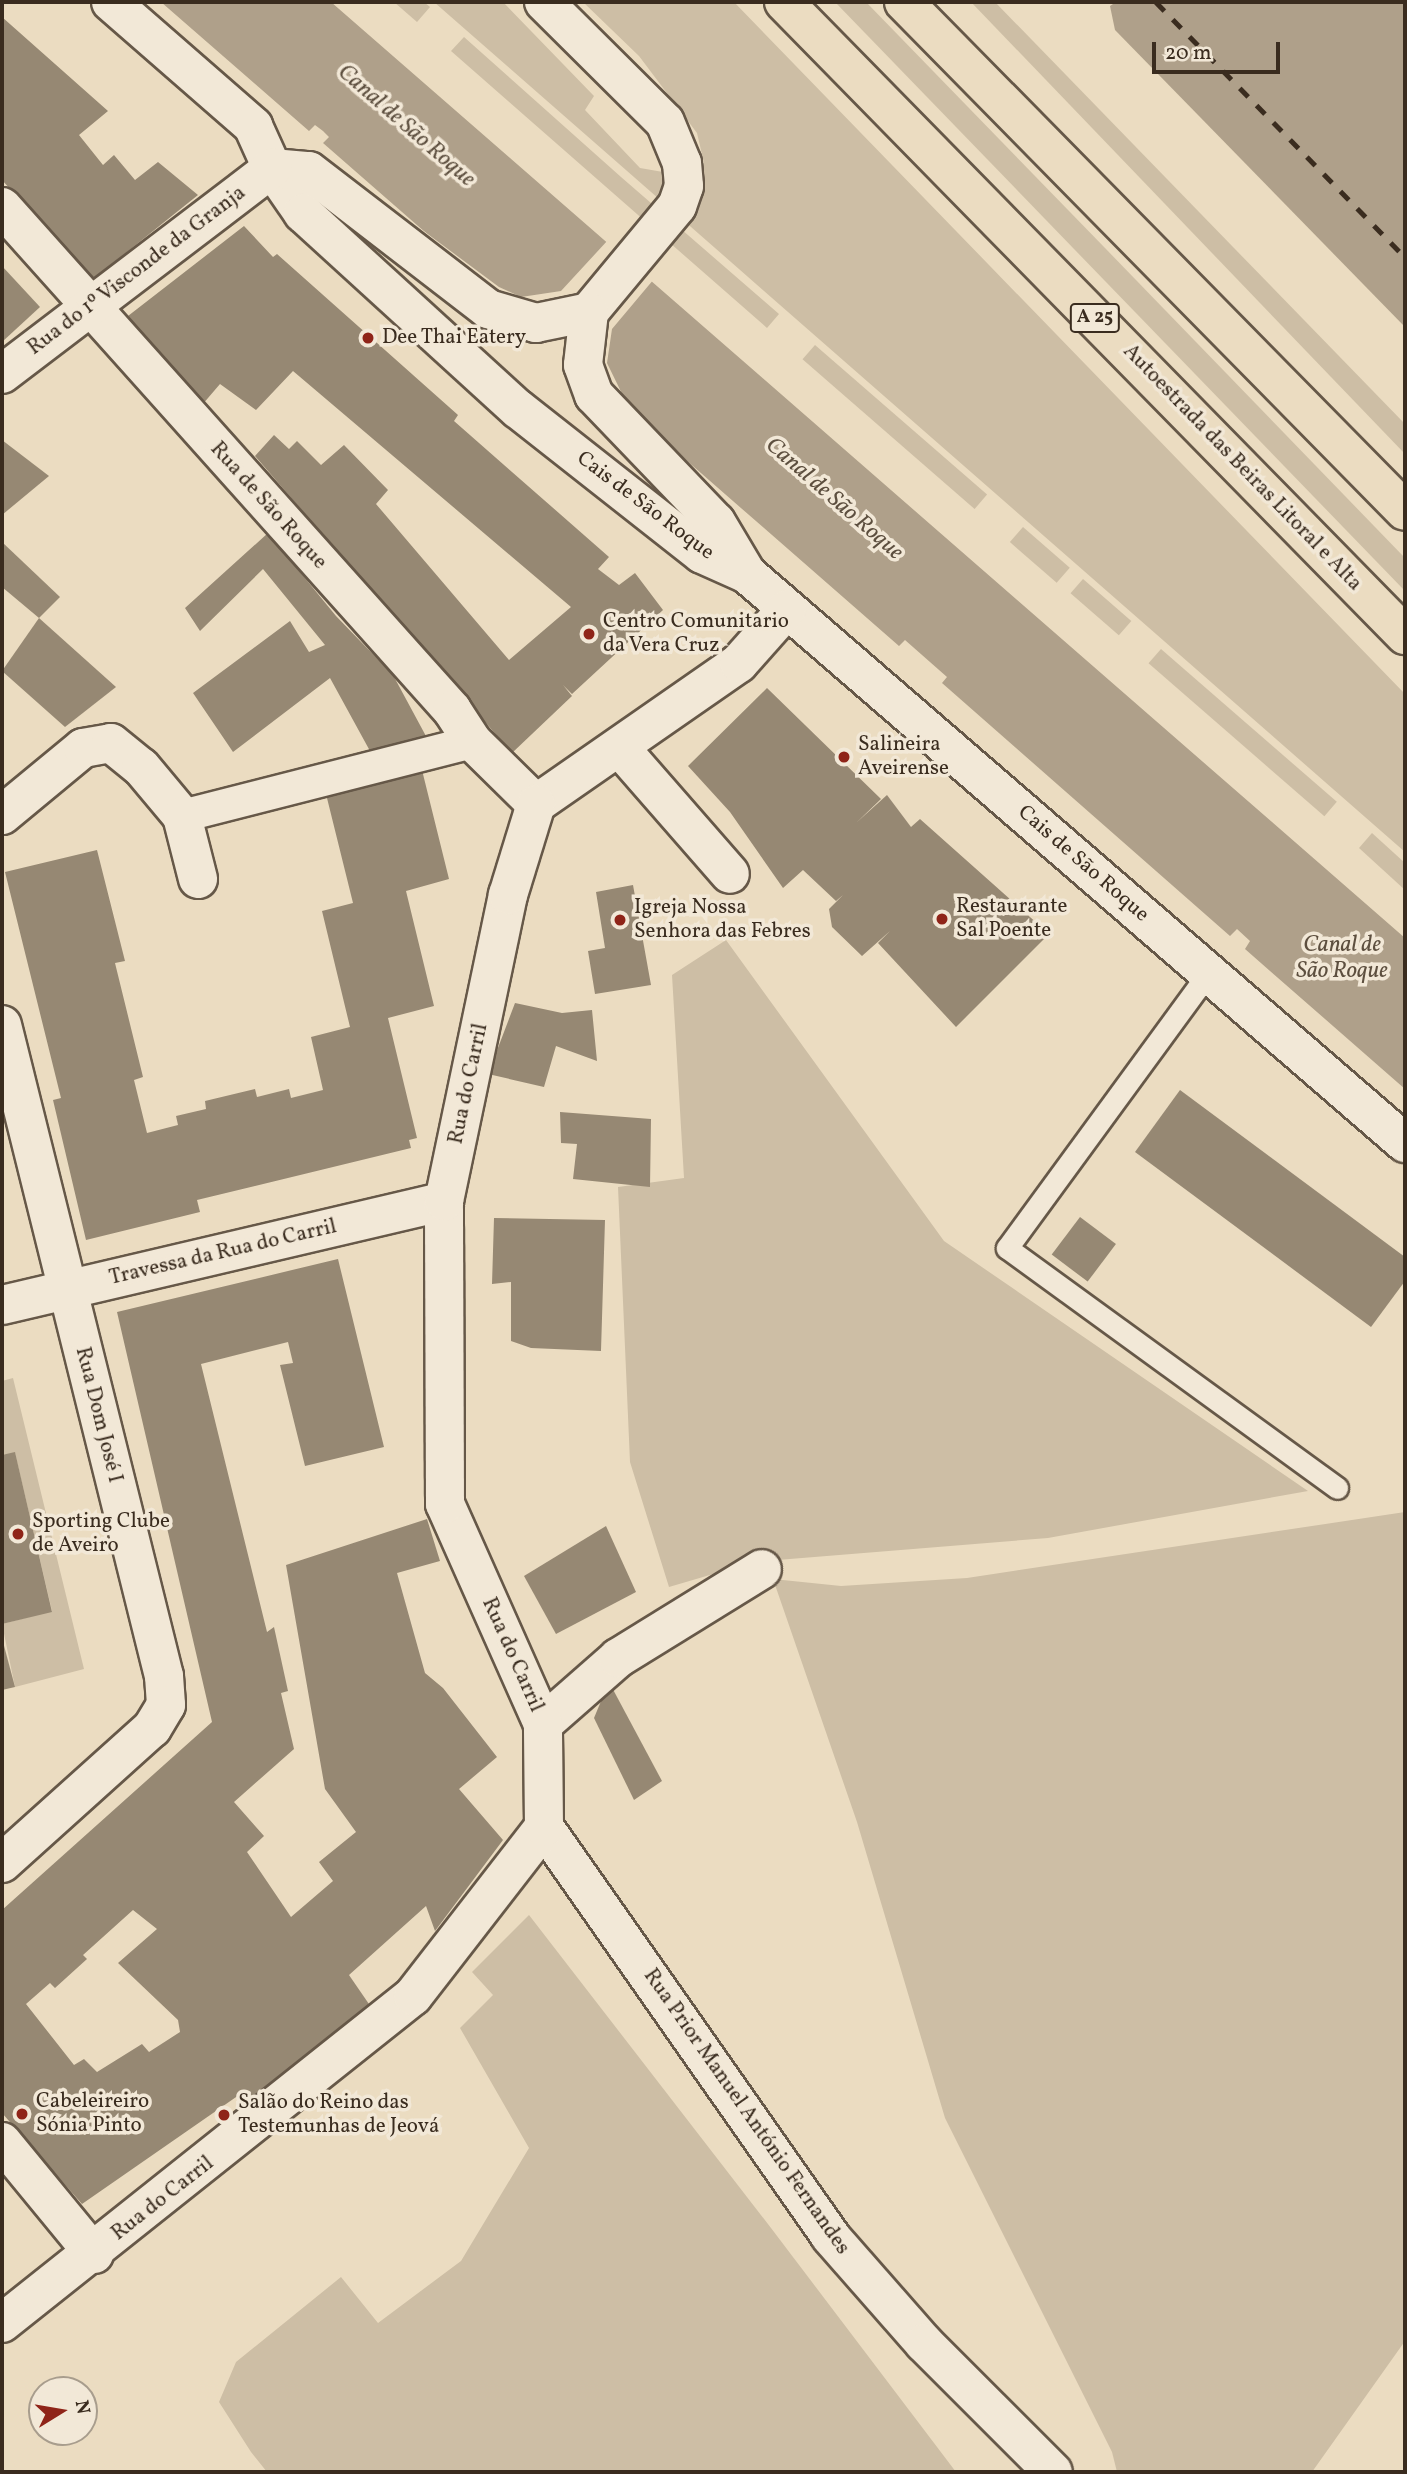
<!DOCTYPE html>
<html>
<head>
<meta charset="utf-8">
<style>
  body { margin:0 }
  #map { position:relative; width:1407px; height:2474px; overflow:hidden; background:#ebdcc1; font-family:Vollkorn,serif }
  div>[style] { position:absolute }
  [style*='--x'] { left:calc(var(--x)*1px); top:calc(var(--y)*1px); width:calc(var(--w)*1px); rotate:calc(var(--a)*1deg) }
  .green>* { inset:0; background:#cdbea5; transform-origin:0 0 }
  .water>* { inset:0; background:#afa08a }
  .pier>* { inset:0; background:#ebdcc1 }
  .building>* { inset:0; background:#968873; transform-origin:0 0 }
  .roads { filter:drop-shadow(2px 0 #665848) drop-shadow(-2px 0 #665848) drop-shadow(0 2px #665848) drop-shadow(0 -2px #665848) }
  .service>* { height:21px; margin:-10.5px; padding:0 10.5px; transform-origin:10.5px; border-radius:10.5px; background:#f2e8d7 }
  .pedestrian>* { height:32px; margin:-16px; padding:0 16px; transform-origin:16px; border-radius:16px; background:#f2e8d7 }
  .minor>* { height:38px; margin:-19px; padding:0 19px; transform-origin:19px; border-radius:19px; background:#f2e8d7 }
  .motorway>* { height:38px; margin:-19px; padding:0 19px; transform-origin:19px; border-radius:19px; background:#ebdcc1 }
  .rail>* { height:5px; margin-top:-2.5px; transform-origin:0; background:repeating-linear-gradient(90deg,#3a2c1f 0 12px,transparent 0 24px) }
  .dots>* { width:19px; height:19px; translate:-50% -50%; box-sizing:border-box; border:4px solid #f2e8d7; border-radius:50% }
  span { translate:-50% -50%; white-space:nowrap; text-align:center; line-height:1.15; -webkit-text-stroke:7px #f2e8d7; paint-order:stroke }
  .shield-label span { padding:2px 5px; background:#f2e8d7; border:2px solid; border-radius:5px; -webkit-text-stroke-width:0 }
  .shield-label { font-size:19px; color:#3a2c1f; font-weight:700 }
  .street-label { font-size:21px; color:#3a2c1f }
  .poi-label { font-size:21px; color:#3a2c1f }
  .left { translate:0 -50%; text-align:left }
  .water-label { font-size:23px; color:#5d4f3f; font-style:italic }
  .frame { position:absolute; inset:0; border:4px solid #3a2c1f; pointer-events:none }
  .north { position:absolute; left:28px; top:2376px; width:70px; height:70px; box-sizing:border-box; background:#f2e8d7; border:2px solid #a89d8d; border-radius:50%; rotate:79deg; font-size:19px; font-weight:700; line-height:28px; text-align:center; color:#3a2c1f }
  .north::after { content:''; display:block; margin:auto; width:24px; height:32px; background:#8f2418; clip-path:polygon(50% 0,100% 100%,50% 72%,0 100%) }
  .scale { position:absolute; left:1152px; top:42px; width:128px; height:32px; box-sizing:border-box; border:4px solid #3a2c1f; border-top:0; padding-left:9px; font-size:21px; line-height:24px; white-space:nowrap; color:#3a2c1f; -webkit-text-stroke:5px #f2e8d7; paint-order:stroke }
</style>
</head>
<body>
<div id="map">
  <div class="green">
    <i style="clip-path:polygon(394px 2px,424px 2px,430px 7px,417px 22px)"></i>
    <i style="clip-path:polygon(434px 2px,503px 2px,594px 96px,585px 110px,640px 168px,686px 176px,704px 163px,697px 133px,639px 56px,583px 2px,734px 2px,1405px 694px,1405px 852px)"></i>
    <i style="clip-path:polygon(835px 2px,866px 2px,1105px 248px,1405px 558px,1405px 591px)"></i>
    <i style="clip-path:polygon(971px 2px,995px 2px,1405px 424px,1405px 454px)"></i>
    <i style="clip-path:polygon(464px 37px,621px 177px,779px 314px,767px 328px,451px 51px)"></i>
    <i style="left:815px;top:345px;width:228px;height:19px;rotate:41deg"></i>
    <i style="left:1023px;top:527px;width:62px;height:20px;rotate:41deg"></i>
    <i style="left:1083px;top:579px;width:64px;height:19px;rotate:41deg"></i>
    <i style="left:1161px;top:649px;width:233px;height:19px;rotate:41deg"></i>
    <i style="clip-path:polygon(1372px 833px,1405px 863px,1405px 890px,1359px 848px)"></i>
    <i style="clip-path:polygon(726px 940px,944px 1241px,1308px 1491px,1048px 1538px,754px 1562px,669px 1587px,630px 1462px,618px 1187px,684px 1178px,672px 975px)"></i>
    <i style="clip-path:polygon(13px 1378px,84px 1669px,15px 1687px,2px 1624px,52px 1611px,15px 1453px,2px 1455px,2px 1381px)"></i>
    <i style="clip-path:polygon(1405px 1512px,1405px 2341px,1312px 2472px,1117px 2472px,1112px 2452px,945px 2118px,857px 1822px,773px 1579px,841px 1586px,967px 1578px)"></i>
    <i style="clip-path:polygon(529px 1915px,771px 2228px,956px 2472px,267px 2472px,251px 2452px,219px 2402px,236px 2362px,341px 2277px,378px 2323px,461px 2261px,529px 2148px,460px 2028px,493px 1995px,472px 1972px)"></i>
  </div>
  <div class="water">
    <i style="clip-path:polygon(161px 2px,331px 2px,1405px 938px,1405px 1089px,1245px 949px,1250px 941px,1237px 929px,1230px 936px,942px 683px,947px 677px,905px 640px,899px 646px,323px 143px,329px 137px,323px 131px,315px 125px,309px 131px)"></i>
    <i style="clip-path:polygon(1116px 2px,1405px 2px,1405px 327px,1115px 30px,1110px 6px)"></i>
  </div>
  <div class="pier">
    <i style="clip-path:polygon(386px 203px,499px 287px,521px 297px,561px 291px,608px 240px,654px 279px,612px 329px,607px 363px,628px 406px,719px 496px)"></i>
  </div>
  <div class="building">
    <i style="clip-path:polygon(2px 17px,108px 111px,79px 135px,103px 165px,114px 155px,135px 180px,158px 162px,198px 195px,92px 280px,2px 180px)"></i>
    <i style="clip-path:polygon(244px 226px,273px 257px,277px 254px,458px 415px,454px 421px,609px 557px,598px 569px,619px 585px,635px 573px,663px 610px,572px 694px,563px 685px,572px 696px,512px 753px,255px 456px,274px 435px,289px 449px,297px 441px,321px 465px,344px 445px,388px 490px,376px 504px,509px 660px,571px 607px,293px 371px,256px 410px,220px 384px,202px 405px,128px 316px)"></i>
    <i style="clip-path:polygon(2px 266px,40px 307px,2px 342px)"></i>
    <i style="clip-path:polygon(2px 440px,49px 476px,2px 515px)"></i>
    <i style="clip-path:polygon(268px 533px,336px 616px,393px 675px,427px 738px,370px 751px,330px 678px,233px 752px,193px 693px,290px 621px,309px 652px,325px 645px,263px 569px,200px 631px,185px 608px)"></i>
    <i style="clip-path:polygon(2px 542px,60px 597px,39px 618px,2px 587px)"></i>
    <i style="clip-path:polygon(39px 618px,116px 687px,65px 727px,2px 671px)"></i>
    <i style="clip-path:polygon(767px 688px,881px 799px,856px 823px,887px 795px,911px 827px,920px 819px,1049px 934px,956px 1027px,878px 943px,890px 931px,862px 956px,832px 927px,829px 909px,843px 895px,836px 901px,803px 870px,783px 888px,730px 812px,688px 766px)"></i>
    <i style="clip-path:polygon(421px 766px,449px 879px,406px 891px,434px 1006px,388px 1018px,417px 1138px,409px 1140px,411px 1148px,197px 1200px,200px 1212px,86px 1240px,53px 1100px,61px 1098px,5px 872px,97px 850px,125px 961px,115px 963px,143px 1077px,134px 1080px,147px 1133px,178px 1125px,176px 1116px,206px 1109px,205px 1101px,255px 1089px,257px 1097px,289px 1089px,291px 1098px,323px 1090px,311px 1037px,350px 1027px,322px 911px,353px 903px,325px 790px)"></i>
    <i style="clip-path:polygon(633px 885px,651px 985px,595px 994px,588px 951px,605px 948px,596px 892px)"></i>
    <i style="clip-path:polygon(515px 1003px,562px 1013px,592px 1010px,597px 1061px,556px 1046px,544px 1087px,488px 1074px)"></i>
    <i style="clip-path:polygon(1180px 1090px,1405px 1257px,1405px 1281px,1371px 1327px,1135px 1152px)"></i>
    <i style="clip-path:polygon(560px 1112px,651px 1119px,650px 1187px,573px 1179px,577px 1144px,561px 1143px)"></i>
    <i style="left:1080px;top:1217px;width:45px;height:47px;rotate:37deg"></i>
    <i style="clip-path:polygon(494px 1218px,605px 1220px,601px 1351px,531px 1348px,511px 1341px,511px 1282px,492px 1284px)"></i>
    <i style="clip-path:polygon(evenodd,338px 1259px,384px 1447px,305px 1466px,280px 1365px,293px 1363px,288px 1342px,201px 1364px,267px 1632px,274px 1627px,288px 1691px,281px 1693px,294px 1749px,234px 1802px,264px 1836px,247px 1852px,291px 1917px,333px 1881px,319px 1862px,356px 1832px,325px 1789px,286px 1565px,427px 1519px,440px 1561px,397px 1573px,425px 1673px,443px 1688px,497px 1757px,459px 1789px,503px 1840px,435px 1931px,426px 1906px,349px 1975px,371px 2007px,254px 2105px,239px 2095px,82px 2204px,2px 2113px,2px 1910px,212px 1722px,117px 1312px,338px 1259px,133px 1910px,157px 1929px,118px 1963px,178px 2020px,180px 2032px,149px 2052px,142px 2044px,97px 2072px,84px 2059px,74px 2065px,26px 2004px,50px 1983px,55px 1988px,87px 1959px,83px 1955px,133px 1910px)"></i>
    <i style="clip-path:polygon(15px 1452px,52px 1612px,2px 1624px,2px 1455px)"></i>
    <i style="clip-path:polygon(606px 1526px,636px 1592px,556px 1634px,524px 1576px)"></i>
    <i style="clip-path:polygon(2px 1638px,15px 1687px,2px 1690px)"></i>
    <i style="clip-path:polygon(609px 1682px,662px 1781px,634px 1800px,594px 1718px)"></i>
  </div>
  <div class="roads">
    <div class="service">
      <i style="--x:1209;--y:972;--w:342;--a:126.2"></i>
      <i style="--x:1007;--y:1248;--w:408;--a:36"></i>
    </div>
    <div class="pedestrian">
      <i style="--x:182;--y:816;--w:300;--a:-14.3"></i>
    </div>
    <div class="minor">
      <i style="--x:111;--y:2;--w:189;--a:41.1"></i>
      <i style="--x:253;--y:126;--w:46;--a:65.7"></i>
      <i style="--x:272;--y:168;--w:55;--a:55.4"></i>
      <i style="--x:303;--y:213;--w:291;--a:42.4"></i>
      <i style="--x:518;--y:409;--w:234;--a:38.2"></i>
      <i style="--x:702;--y:554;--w:49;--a:24"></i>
      <i style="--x:747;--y:574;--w:870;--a:40.85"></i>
      <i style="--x:544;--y:2;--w:170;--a:44.8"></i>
      <i style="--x:665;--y:122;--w:44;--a:67.5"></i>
      <i style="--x:682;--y:163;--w:23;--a:85"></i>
      <i style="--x:684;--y:186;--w:21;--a:109"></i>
      <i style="--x:677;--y:206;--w:138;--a:129.7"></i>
      <i style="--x:272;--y:168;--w:37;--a:5"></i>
      <i style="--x:309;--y:171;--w:226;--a:37.6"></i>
      <i style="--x:488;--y:309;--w:50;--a:16.3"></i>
      <i style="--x:536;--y:323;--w:54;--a:-11.7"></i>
      <i style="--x:2;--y:207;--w:675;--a:48.18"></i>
      <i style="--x:452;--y:710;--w:38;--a:57"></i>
      <i style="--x:473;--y:742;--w:88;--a:44.5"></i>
      <i style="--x:589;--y:312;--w:53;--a:96.5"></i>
      <i style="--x:583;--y:365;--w:32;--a:70"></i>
      <i style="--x:594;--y:395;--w:176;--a:46.2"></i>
      <i style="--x:716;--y:522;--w:61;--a:59.2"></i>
      <i style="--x:2;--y:374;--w:340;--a:-37.3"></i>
      <i style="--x:620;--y:748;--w:167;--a:48.9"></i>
      <i style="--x:536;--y:804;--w:247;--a:-34.8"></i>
      <i style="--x:739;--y:663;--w:72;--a:-48.4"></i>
      <i style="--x:2;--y:815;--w:105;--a:-39.6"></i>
      <i style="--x:83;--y:748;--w:28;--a:-10"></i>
      <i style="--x:111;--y:743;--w:38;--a:39"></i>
      <i style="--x:141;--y:767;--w:64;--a:50.1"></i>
      <i style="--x:182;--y:816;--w:65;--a:75.7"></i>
      <i style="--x:2;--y:1025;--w:671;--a:76.03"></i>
      <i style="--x:164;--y:1676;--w:29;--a:86"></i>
      <i style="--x:166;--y:1705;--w:27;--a:121"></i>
      <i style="--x:152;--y:1728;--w:202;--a:138"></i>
      <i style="--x:2;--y:1305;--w:454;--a:-13.2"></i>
      <i style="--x:543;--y:1724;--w:100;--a:-41.3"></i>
      <i style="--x:618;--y:1658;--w:169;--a:-31.7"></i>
      <i style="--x:544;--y:1827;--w:499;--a:55"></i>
      <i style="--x:830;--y:2236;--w:142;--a:48.7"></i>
      <i style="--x:924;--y:2343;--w:182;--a:45"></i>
      <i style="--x:2;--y:2142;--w:145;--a:50.6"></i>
      <i style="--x:2;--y:2323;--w:525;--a:-38.51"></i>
      <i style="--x:413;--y:1996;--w:214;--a:-52.2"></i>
      <i style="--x:544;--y:1827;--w:103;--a:-90.6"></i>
      <i style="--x:543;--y:1724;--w:241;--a:-114"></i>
      <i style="--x:445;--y:1504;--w:303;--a:-90.2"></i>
      <i style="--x:444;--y:1201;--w:313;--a:-78.2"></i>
      <i style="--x:508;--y:895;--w:95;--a:-72.9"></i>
    </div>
    <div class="motorway">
      <i style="--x:784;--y:2;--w:887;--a:45.55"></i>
      <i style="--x:904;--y:2;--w:714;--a:45.45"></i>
    </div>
  </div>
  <div class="rail">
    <i style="--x:1156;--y:2;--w:356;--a:45.7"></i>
  </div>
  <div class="dots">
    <i style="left:368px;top:338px;background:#8f2418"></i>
    <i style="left:589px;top:634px;background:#8f2418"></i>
    <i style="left:844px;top:757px;background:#8f2418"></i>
    <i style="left:942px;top:919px;background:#8f2418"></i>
    <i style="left:620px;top:920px;background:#8f2418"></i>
    <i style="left:18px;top:1534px;background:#8f2418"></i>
    <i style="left:22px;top:2114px;background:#8f2418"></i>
    <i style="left:224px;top:2115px;background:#8f2418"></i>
  </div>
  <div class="shield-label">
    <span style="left:1095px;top:318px">A 25</span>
  </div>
  <div class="street-label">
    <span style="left:137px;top:271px;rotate:-37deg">Rua do 1º Visconde da Granja</span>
    <span style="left:1242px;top:468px;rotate:46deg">Autoestrada das Beiras Litoral e Alta</span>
    <span style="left:268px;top:506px;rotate:48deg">Rua de São Roque</span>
    <span style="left:645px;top:506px;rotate:37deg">Cais de São Roque</span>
    <span style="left:1083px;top:864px;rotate:41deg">Cais de São Roque</span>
    <span style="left:469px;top:1084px;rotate:-78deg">Rua do Carril</span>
    <span style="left:223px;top:1253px;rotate:-13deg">Travessa da Rua do Carril</span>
    <span style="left:98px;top:1415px;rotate:76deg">Rua Dom José I</span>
    <span style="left:512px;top:1655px;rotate:66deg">Rua do Carril</span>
    <span style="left:746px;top:2112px;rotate:55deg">Rua Prior Manuel António Fernandes</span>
    <span style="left:163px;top:2199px;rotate:-38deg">Rua do Carril</span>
  </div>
  <div class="poi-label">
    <span class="left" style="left:382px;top:338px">Dee Thai Eatery</span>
    <span class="left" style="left:603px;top:634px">Centro Comunitario<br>da Vera Cruz</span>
    <span class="left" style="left:858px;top:757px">Salineira<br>Aveirense</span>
    <span class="left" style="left:956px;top:919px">Restaurante<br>Sal Poente</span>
    <span class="left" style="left:634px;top:920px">Igreja Nossa<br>Senhora das Febres</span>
    <span class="left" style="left:32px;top:1534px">Sporting Clube<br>de Aveiro</span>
    <span class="left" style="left:36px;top:2114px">Cabeleireiro<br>Sónia Pinto</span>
    <span class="left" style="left:238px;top:2115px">Salão do Reino das<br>Testemunhas de Jeová</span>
  </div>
  <div class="water-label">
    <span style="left:406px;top:126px;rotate:41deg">Canal de São Roque</span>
    <span style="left:834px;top:499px;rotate:41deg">Canal de São Roque</span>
    <span style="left:1342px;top:958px">Canal de<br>São Roque</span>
  </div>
  <div class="frame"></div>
  <div class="north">N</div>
  <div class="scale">20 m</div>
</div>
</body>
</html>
